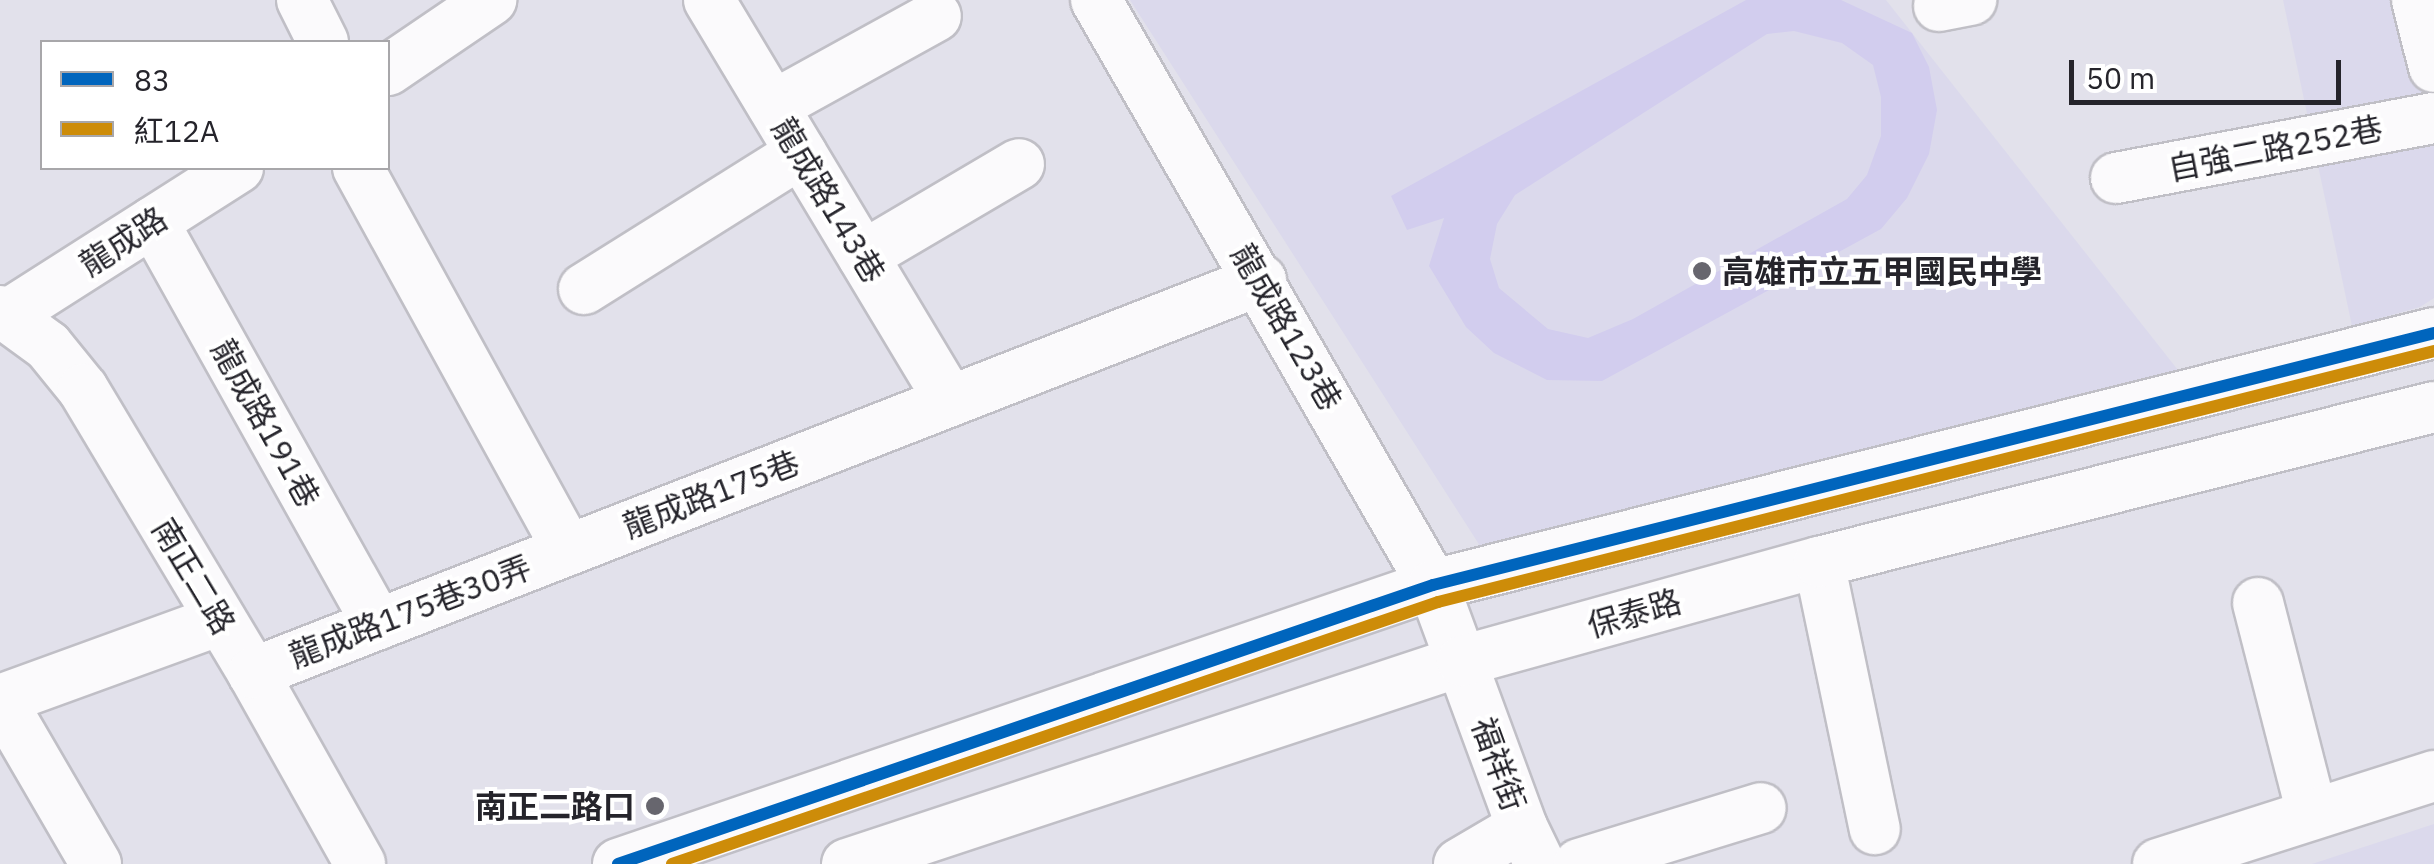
<!DOCTYPE html>
<html>
<head>
<meta charset="utf-8">
<style>
  body { margin:0 }
  #map { position:relative; width:2434px; height:864px; overflow:hidden; background:#e2e1eb; font-family:"IBM Plex Sans","Noto Sans TC",sans-serif }
  div>[style] { position:absolute }
  [style*='--x'] { left:calc(var(--x)*1px); top:calc(var(--y)*1px); width:calc(var(--w)*1px); rotate:calc(var(--a)*1deg) }
  .built>* { inset:0; background:#dbd9ec }
  .green>* { inset:0; background:#d2cdee }
  .roads { filter:drop-shadow(2px 0 #c0bfc6) drop-shadow(-2px 0 #c0bfc6) drop-shadow(0 2px #c0bfc6) drop-shadow(0 -2px #c0bfc6) }
  .minor>* { height:50px; margin:-25px; padding:0 25px; transform-origin:25px; border-radius:25px; background:#fbfafc }
  .bus-1>* { height:12px; margin:-6px; padding:0 6px; transform-origin:6px; border-radius:6px; background:#0065bd }
  .bus-2>* { height:12px; margin:-6px; padding:0 6px; transform-origin:6px; border-radius:6px; background:#cd8c09 }
  .dots>* { width:28px; height:28px; translate:-50% -50%; box-sizing:border-box; border:5px solid #fff; border-radius:50% }
  span { translate:-50% -50%; white-space:nowrap; text-align:center; line-height:1.15; -webkit-text-stroke:8px #fff; paint-order:stroke }
  .street-label { font-size:32px; color:#25242b }
  .poi-label { font-size:32px; color:#25242b; font-weight:700 }
  .left { translate:0 -50%; text-align:left }
  .right { translate:-100% -50%; text-align:right }
  .legend { position:absolute; left:40px; top:40px; width:350px; height:130px; box-sizing:border-box; background:#fff; border:2px solid #a8a7aa; margin:0; padding:12px 18px; list-style:none; font-size:30px; color:#25242b }
  .legend li { display:flex; align-items:center; gap:20px; height:50px }
  .legend b { width:50px; border:2px solid #a8a7aa }
  .scale { position:absolute; left:2069px; top:60px; width:272px; height:45px; box-sizing:border-box; border:5px solid #25242b; border-top:0; padding-left:12px; font-size:30px; line-height:35px; white-space:nowrap; color:#25242b; -webkit-text-stroke:8px #fff; paint-order:stroke }
</style>
</head>
<body>
<div id="map">
  <div class="built">
    <i style="clip-path:polygon(1130px 0,1886px 0,2189px 384px,1491px 563px)"></i>
    <i style="clip-path:polygon(2283px 0,2434px 0,2434px 298px,2420px 307px,2352px 326px)"></i>
    <i style="clip-path:polygon(2434px 824px,2434px 864px,2312px 864px)"></i>
  </div>
  <div class="green">
    <i style="clip-path:polygon(evenodd,1746px 0,1841px 0,1912px 33px,1929px 67px,1937px 110px,1929px 154px,1907px 198px,1881px 229px,1602px 381px,1547px 380px,1494px 353px,1466px 327px,1429px 266px,1444px 218px,1407px 230px,1391px 196px,1746px 0,1794px 31px,1842px 43px,1873px 65px,1881px 97px,1881px 136px,1867px 175px,1847px 199px,1633px 319px,1588px 338px,1548px 329px,1499px 288px,1490px 259px,1497px 224px,1515px 195px,1767px 34px,1794px 31px)"></i>
  </div>
  <div class="roads">
    <div class="minor">
      <i style="--x:302;--y:0;--w:47;--a:63.4"></i>
      <i style="--x:709;--y:0;--w:468;--a:59"></i>
      <i style="--x:1096;--y:0;--w:675;--a:60.06"></i>
      <i style="--x:1433;--y:585;--w:258;--a:69.8"></i>
      <i style="--x:1522;--y:827;--w:41;--a:64.1"></i>
      <i style="--x:2417;--y:0;--w:69;--a:75.8"></i>
      <i style="--x:1939;--y:6;--w:33;--a:-11"></i>
      <i style="--x:388;--y:70;--w:125;--a:-34.2"></i>
      <i style="--x:773;--y:106;--w:186;--a:-28.9"></i>
      <i style="--x:358;--y:168;--w:436;--a:61.2"></i>
      <i style="--x:2116;--y:178;--w:324;--a:-10.7"></i>
      <i style="--x:153;--y:222;--w:461;--a:60.8"></i>
      <i style="--x:863;--y:256;--w:181;--a:-30.5"></i>
      <i style="--x:584;--y:289;--w:256;--a:-32.1"></i>
      <i style="--x:0;--y:311;--w:59;--a:36.1"></i>
      <i style="--x:48;--y:346;--w:55;--a:50.9"></i>
      <i style="--x:83;--y:389;--w:331;--a:59.1"></i>
      <i style="--x:253;--y:673;--w:219;--a:60.7"></i>
      <i style="--x:7;--y:315;--w:274;--a:-32.5"></i>
      <i style="--x:1819;--y:562;--w:273;--a:78.2"></i>
      <i style="--x:2258;--y:603;--w:217;--a:75.6"></i>
      <i style="--x:253;--y:673;--w:1082;--a:-21.3"></i>
      <i style="--x:0;--y:699;--w:191;--a:59.8"></i>
      <i style="--x:0;--y:700;--w:234;--a:-20"></i>
      <i style="--x:618;--y:864;--w:861;--a:-18.9"></i>
      <i style="--x:1433;--y:585;--w:1032;--a:-14.13"></i>
      <i style="--x:847;--y:864;--w:648;--a:-18.27"></i>
      <i style="--x:1462;--y:661;--w:370;--a:-15.5"></i>
      <i style="--x:1819;--y:562;--w:634;--a:-14.15"></i>
      <i style="--x:1459;--y:864;--w:73;--a:-30.4"></i>
      <i style="--x:1579;--y:864;--w:190;--a:-17.1"></i>
      <i style="--x:2158;--y:864;--w:290;--a:-17.7"></i>
    </div>
  </div>
  <div class="bus-1">
    <i style="--x:618;--y:864;--w:861;--a:-18.9"></i>
    <i style="--x:1433;--y:585;--w:1032;--a:-14.13"></i>
  </div>
  <div class="bus-2">
    <i style="--x:672;--y:864;--w:810;--a:-18.88"></i>
    <i style="--x:1438;--y:602;--w:1027;--a:-14.14"></i>
  </div>
  <div class="dots">
    <i style="left:1702px;top:271px;background:#67666e"></i>
    <i style="left:655px;top:806px;background:#67666e"></i>
  </div>
  <div class="street-label">
    <span style="left:2275px;top:148px;rotate:-11deg">自強二路252巷</span>
    <span style="left:829px;top:200px;rotate:59deg">龍成路143巷</span>
    <span style="left:123px;top:241px;rotate:-33deg">龍成路</span>
    <span style="left:1287px;top:327px;rotate:60deg">龍成路123巷</span>
    <span style="left:266px;top:423px;rotate:61deg">龍成路191巷</span>
    <span style="left:711px;top:494px;rotate:-21deg">龍成路175巷</span>
    <span style="left:194px;top:576px;rotate:59deg">南正二路</span>
    <span style="left:410px;top:611px;rotate:-21deg">龍成路175巷30弄</span>
    <span style="left:1634px;top:613px;rotate:-16deg">保泰路</span>
    <span style="left:1499px;top:764px;rotate:70deg">福祥街</span>
  </div>
  <div class="poi-label">
    <span class="left" style="left:1722px;top:271px">高雄市立五甲國民中學</span>
    <span class="right" style="left:635px;top:806px">南正二路口</span>
  </div>
  <ul class="legend">
  <li><b style="height:12px;background:#0065bd"></b>83</li>
  <li><b style="height:12px;background:#cd8c09"></b>紅12A</li>
  </ul>
  <div class="scale">50 m</div>
</div>
</body>
</html>
